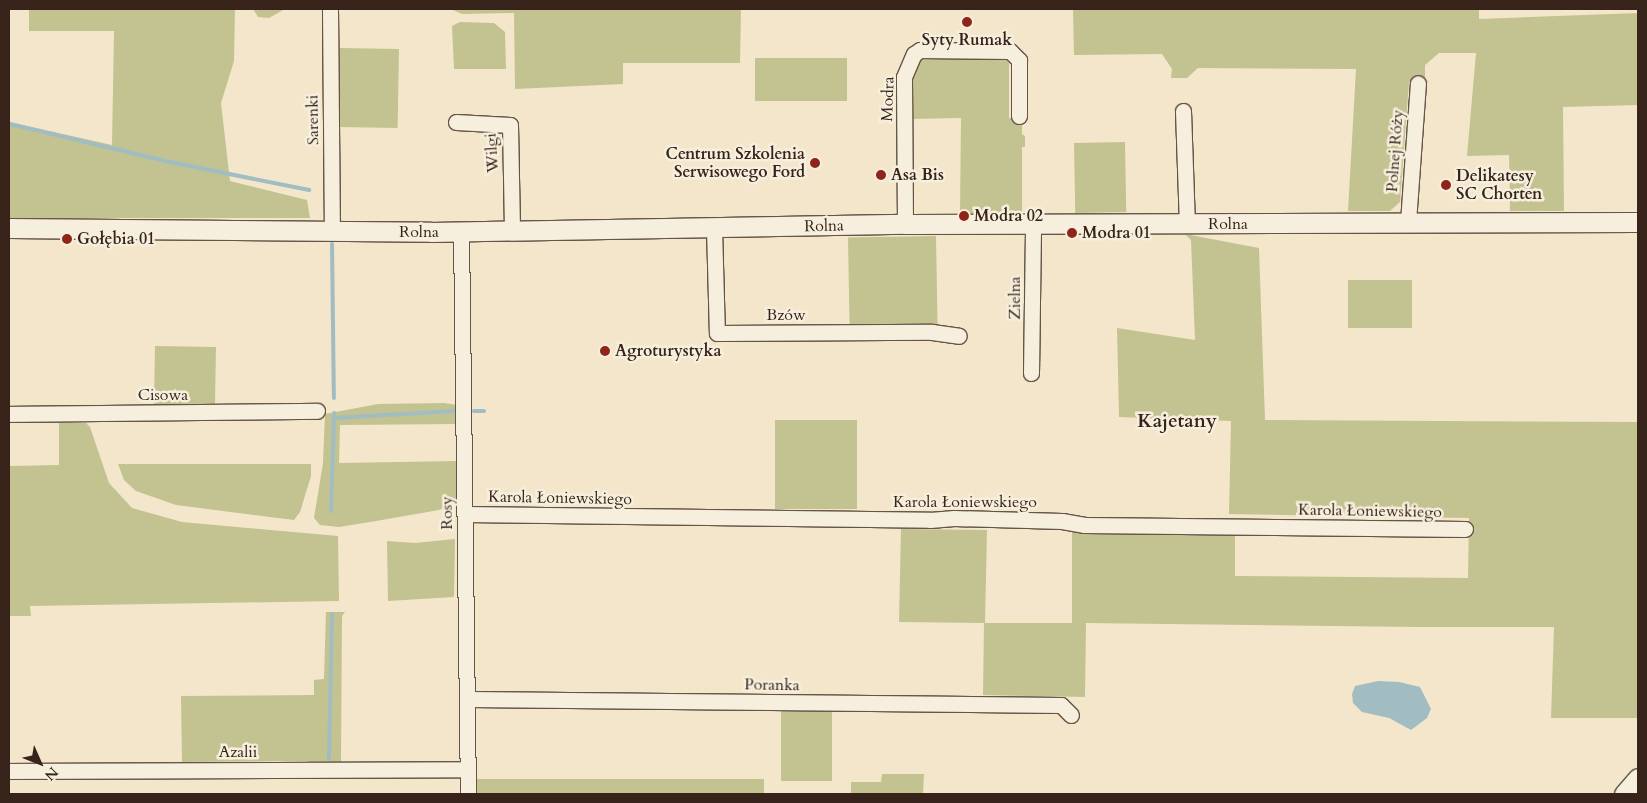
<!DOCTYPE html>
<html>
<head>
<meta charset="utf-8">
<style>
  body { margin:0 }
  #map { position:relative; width:1647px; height:803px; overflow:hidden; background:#f3e6ca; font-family:Cardo,serif }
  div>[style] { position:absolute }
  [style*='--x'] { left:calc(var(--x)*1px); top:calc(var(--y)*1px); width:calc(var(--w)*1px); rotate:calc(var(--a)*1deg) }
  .green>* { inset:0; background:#c3c291; transform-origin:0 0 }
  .water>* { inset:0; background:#a1bdc2 }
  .stream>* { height:4px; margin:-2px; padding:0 2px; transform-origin:2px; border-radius:2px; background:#a1bdc2 }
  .roads { filter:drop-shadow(1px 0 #665446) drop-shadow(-1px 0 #665446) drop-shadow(0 1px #665446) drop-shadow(0 -1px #665446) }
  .minor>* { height:15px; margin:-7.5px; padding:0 7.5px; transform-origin:7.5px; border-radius:7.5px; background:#f7efdd }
  .tertiary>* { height:19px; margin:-9.5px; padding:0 9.5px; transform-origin:9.5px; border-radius:9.5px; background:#f7efdd }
  .dots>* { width:14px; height:14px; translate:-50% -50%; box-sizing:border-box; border:2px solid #f7efdd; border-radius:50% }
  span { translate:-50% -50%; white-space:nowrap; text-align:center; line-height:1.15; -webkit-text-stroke:5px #f7efdd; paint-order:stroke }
  .poi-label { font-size:16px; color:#37231a; font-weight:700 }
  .right { translate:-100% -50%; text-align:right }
  .left { translate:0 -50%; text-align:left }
  .street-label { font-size:16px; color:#37231a }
  .quarter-label { font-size:19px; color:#37231a; font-weight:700 }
  .frame { position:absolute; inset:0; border:10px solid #37231a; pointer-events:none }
  .north { position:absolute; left:15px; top:738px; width:50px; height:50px; -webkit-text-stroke:4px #f7efdd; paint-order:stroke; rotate:134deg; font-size:14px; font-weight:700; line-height:20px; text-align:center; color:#37231a }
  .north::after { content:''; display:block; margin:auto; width:18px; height:22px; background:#37231a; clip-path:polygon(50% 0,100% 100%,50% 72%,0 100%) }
</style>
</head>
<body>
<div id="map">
  <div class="green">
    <i style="clip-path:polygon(29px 9px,235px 9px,234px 61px,221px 103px,230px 181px,307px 200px,310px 218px,9px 218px,9px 122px,112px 145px,114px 31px,29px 31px)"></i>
    <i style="clip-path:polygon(253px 9px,285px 9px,269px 18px,258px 17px)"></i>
    <i style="clip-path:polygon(451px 9px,741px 9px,740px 63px,623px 63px,623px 84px,515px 89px,514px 13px,462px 14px)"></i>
    <i style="clip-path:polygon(1073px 9px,1479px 9px,1479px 19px,1638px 13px,1638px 105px,1563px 107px,1564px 211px,1510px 211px,1509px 155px,1467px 156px,1476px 53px,1439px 53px,1425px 65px,1425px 84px,1409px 82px,1400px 202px,1390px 211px,1348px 211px,1356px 69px,1198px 68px,1187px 78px,1171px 78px,1172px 69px,1162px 54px,1074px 55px)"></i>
    <i style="clip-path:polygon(460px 22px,494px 23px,505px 32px,506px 69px,454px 69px,452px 26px)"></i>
    <i style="left:399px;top:49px;width:79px;height:59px;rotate:91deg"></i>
    <i style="clip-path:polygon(929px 55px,1004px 57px,1009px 63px,1009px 118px,1022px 118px,1022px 134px,1025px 136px,1025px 147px,1022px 147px,1022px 214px,960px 214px,961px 118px,909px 119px,909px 77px,915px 64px)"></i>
    <i style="left:755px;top:58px;width:92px;height:43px"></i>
    <i style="left:1125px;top:142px;width:70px;height:51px;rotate:89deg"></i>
    <i style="clip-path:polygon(1185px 234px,1259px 248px,1265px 420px,1638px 422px,1638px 718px,1551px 718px,1554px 627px,1418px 627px,1086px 623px,1085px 697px,983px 695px,984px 623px,899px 622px,901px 529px,987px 530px,985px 623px,1072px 623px,1072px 531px,1235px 533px,1235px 576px,1468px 578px,1469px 518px,1229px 514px,1231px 421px,1119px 417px,1117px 328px,1195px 340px,1191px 240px)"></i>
    <i style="left:936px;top:236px;width:89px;height:88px;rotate:89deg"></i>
    <i style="left:1412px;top:280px;width:48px;height:64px;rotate:90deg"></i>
    <i style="left:155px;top:346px;width:61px;height:60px;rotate:1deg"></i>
    <i style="clip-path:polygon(444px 403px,457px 405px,457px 424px,340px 425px,339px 463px,457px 461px,456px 502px,439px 510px,376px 521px,339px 527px,320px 525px,314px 518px,323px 463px,325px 414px,378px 404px)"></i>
    <i style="left:775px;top:420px;width:82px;height:89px"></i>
    <i style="clip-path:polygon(59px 423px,86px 423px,90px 427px,109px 483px,132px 508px,182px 522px,338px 536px,339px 601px,30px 606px,31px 616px,9px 616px,9px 466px,59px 465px)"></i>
    <i style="clip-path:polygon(118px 464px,311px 464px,311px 476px,300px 512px,294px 520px,176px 505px,136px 491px,124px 480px)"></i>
    <i style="clip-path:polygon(455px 539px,454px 597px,388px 601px,387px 541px,415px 543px)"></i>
    <i style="clip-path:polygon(326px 612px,345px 612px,342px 616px,341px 765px,309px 765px,308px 761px,182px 762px,181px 696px,314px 695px,314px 680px,324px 679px)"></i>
    <i style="left:781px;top:709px;width:51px;height:72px"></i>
    <i style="clip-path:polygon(882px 774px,924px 774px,923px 794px,851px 794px,851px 782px,881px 782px)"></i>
    <i style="left:477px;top:779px;width:287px;height:15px"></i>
  </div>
  <div class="water">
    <i style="clip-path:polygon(1378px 681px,1399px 682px,1420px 687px,1431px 709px,1427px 718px,1411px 730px,1389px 718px,1362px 712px,1353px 703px,1352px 694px,1355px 686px)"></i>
  </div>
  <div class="stream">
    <i style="--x:10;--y:124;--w:164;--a:13.4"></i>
    <i style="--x:170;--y:162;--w:142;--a:11.4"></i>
    <i style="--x:332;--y:244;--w:154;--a:89.3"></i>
    <i style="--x:474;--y:411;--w:10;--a:0"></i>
    <i style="--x:334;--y:418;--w:121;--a:-3.3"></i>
    <i style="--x:331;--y:511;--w:98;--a:-88.2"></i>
    <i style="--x:329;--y:759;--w:145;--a:-88.8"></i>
  </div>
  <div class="roads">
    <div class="minor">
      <i style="--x:330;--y:9;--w:223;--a:89.5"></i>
      <i style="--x:1183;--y:111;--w:113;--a:88"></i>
      <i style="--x:456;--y:122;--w:54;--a:3.2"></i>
      <i style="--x:510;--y:125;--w:105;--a:88.9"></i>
      <i style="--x:1408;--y:222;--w:139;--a:-85.9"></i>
      <i style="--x:905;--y:224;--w:147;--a:-90.4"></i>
      <i style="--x:904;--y:77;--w:25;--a:-67"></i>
      <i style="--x:914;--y:54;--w:7;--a:-34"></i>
      <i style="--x:920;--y:50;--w:90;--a:0.6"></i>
      <i style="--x:1010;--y:51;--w:13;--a:45"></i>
      <i style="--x:1019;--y:60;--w:56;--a:90"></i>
      <i style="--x:714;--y:228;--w:105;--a:88.4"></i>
      <i style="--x:717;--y:333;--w:215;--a:-0.3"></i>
      <i style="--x:932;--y:332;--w:27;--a:8"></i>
      <i style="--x:461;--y:232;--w:562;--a:89.29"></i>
      <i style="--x:1031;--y:373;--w:149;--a:-89.2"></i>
      <i style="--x:9;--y:414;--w:308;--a:-0.6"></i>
      <i style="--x:465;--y:514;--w:465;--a:0.7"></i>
      <i style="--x:930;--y:520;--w:24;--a:-5"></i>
      <i style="--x:954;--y:518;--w:108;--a:1.6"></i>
      <i style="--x:1062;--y:521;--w:23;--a:10"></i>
      <i style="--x:1085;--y:525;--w:380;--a:0.6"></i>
      <i style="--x:468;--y:699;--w:593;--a:0.58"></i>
      <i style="--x:1061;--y:705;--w:14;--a:45"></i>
      <i style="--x:9;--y:771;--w:459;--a:-0.2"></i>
    </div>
    <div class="tertiary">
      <i style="--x:9;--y:228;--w:422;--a:0.5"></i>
      <i style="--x:431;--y:232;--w:474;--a:-1"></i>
      <i style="--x:905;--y:224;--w:733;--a:-0.16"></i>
      <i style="--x:1624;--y:794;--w:21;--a:-49"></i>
    </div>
  </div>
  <div class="dots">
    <i style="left:967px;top:22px;background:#8f2418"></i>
    <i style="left:815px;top:163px;background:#8f2418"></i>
    <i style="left:881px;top:175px;background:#8f2418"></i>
    <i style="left:1446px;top:185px;background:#8f2418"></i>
    <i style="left:964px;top:216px;background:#8f2418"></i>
    <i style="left:1072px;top:233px;background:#8f2418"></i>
    <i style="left:67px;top:239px;background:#8f2418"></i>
    <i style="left:605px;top:351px;background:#8f2418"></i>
  </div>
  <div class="poi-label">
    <span style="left:967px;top:40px">Syty Rumak</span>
    <span class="right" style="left:805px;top:163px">Centrum Szkolenia<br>Serwisowego Ford</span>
    <span class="left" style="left:891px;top:175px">Asa Bis</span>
    <span class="left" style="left:1456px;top:185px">Delikatesy<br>SC Chorten</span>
    <span class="left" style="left:974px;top:216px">Modra 02</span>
    <span class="left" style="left:1082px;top:233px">Modra 01</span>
    <span class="left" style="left:77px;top:239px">Gołębia 01</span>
    <span class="left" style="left:615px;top:351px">Agroturystyka</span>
  </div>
  <div class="street-label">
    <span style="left:888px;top:99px;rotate:-88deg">Modra</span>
    <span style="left:313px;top:120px;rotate:-91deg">Sarenki</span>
    <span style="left:1395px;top:151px;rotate:-86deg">Polnej Róży</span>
    <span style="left:492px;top:153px;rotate:-94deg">Wilgi</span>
    <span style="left:1228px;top:224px">Rolna</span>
    <span style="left:824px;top:226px;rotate:-1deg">Rolna</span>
    <span style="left:419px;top:232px">Rolna</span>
    <span style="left:1015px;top:298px;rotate:-90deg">Zielna</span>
    <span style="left:786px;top:315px">Bzów</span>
    <span style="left:163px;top:395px">Cisowa</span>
    <span style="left:560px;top:498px;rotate:1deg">Karola Łoniewskiego</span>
    <span style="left:965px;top:502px">Karola Łoniewskiego</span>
    <span style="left:1370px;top:511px;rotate:1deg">Karola Łoniewskiego</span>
    <span style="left:447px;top:513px;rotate:-91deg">Rosy</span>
    <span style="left:772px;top:685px;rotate:1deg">Poranka</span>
    <span style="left:238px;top:752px">Azalii</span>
  </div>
  <div class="quarter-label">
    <span style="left:1177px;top:422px">Kajetany</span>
  </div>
  <div class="frame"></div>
  <div class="north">N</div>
</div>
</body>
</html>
